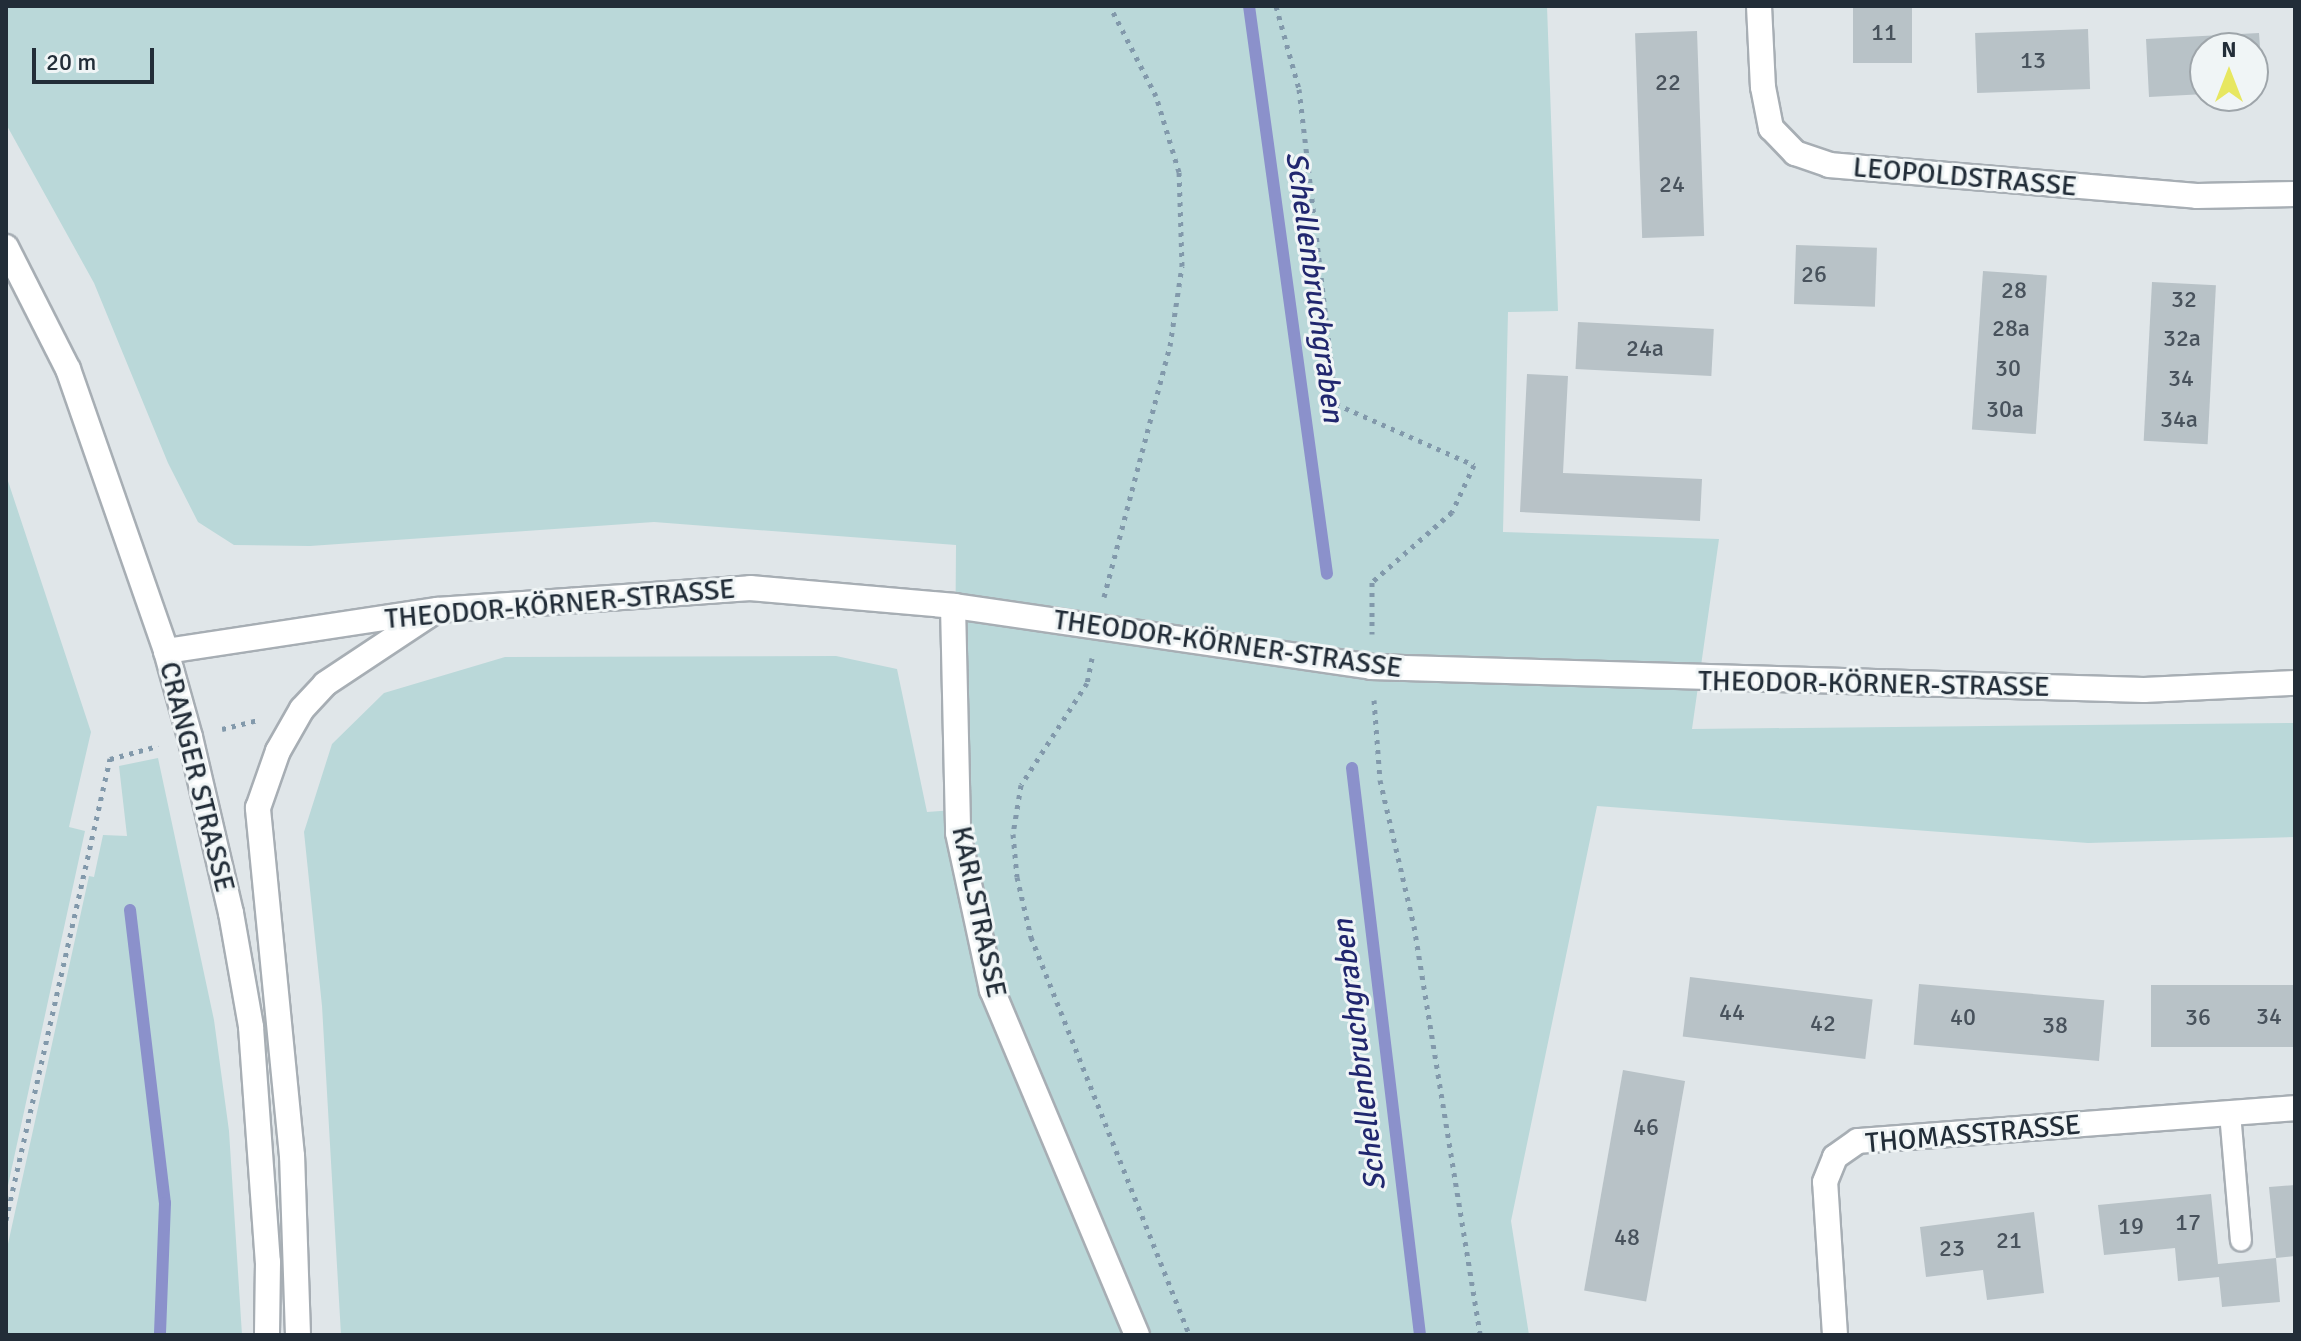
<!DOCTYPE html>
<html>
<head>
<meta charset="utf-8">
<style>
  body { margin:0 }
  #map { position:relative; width:2301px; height:1341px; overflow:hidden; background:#e0e6e9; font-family:Signika,sans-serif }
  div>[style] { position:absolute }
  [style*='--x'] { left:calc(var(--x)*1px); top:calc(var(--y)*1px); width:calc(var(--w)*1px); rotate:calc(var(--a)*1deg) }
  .green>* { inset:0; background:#bad8d9 }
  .stream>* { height:12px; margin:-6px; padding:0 6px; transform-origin:6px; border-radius:6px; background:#8b91cb }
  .building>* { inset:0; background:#b8c2c7; transform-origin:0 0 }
  .path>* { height:5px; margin-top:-2.5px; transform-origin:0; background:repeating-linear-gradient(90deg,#8299ab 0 4px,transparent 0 10px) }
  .roads { filter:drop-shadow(2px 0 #a7aeb4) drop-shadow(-2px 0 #a7aeb4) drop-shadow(0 2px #a7aeb4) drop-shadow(0 -2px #a7aeb4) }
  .lane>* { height:20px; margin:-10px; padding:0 10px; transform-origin:10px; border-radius:10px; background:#fff }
  .street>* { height:24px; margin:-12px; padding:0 12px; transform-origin:12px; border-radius:12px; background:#fff }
  .secondary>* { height:24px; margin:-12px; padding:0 12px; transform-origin:12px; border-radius:12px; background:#fff }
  span { translate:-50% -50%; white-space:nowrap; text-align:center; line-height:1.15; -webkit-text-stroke:6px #f0f5f6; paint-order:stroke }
  .number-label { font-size:24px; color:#48525c }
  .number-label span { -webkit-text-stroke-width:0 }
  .street-label { font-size:28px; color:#222d38 }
  .water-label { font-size:30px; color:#21276f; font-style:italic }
  .frame { position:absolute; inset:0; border:8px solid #222d38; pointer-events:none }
  .north { position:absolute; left:2189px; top:32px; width:80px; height:80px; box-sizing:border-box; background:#f0f5f6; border:2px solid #9ea5aa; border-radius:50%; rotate:0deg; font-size:22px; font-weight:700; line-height:32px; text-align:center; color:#222d38 }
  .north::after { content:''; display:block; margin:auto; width:28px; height:36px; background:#e7e760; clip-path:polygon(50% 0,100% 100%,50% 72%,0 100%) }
  .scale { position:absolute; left:32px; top:48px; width:122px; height:36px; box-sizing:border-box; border:4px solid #222d38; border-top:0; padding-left:10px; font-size:24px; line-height:28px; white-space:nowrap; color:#222d38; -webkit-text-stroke:6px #f0f5f6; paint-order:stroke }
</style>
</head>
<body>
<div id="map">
  <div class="green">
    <i style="clip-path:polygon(6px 6px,1547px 6px,1558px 311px,1508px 312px,1503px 532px,1719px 539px,1692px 729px,2295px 723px,2295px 837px,2088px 843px,1597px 806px,1511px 1221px,1529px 1335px,341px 1335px,322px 1006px,304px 832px,332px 744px,384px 693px,505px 657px,836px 656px,897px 669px,927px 812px,954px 810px,956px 545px,654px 522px,310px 546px,234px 545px,198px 522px,168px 463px,94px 283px,6px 124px)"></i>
    <i style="clip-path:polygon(6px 475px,91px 732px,69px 827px,85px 831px,7px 1190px)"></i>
    <i style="clip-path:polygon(158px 758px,214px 1020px,229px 1131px,242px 1335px,6px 1335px,6px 1253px,89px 876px,94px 877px,103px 835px,127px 836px,119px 766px)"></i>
  </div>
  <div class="stream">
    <i style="--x:1249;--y:6;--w:573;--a:82.18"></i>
    <i style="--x:1352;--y:768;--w:571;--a:83.16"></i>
    <i style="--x:130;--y:910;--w:295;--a:83.2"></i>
    <i style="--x:165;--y:1203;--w:132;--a:92.2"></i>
  </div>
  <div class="building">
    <i style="left:1853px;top:6px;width:59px;height:57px"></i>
    <i style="left:2088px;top:29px;width:60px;height:113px;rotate:88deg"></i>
    <i style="left:1697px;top:31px;width:205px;height:62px;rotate:88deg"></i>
    <i style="clip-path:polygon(2259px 33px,2263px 91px,2253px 91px,2253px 48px,2205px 48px,2205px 94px,2149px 97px,2146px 39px)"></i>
    <i style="left:1796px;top:245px;width:81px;height:59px;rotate:2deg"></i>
    <i style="left:1983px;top:271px;width:64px;height:159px;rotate:4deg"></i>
    <i style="left:2152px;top:282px;width:64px;height:159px;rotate:3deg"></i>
    <i style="left:1578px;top:322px;width:136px;height:47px;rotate:3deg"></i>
    <i style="clip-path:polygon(1527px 374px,1568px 376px,1563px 473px,1702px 479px,1700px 521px,1520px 512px)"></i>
    <i style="left:1690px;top:977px;width:184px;height:60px;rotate:7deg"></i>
    <i style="left:1919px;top:984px;width:186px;height:61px;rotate:5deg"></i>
    <i style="left:2295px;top:985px;width:62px;height:144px;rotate:90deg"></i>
    <i style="left:1623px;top:1070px;width:63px;height:224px;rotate:10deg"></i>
    <i style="clip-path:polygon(2295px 1185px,2295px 1256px,2276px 1258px,2269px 1187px)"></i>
    <i style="clip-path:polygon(2211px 1194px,2218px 1264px,2276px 1258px,2280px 1302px,2222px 1307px,2219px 1277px,2178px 1281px,2175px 1248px,2104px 1255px,2098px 1205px)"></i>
    <i style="clip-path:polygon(2034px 1212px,2044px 1293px,1987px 1300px,1983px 1270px,1926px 1277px,1920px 1227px)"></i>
  </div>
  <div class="path">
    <i style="--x:1276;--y:6;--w:86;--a:74.5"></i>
    <i style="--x:1299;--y:89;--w:317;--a:83.3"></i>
    <i style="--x:1336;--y:404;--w:151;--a:23.8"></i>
    <i style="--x:1474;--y:465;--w:52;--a:115.1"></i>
    <i style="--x:1452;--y:512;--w:106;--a:138.8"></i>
    <i style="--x:1372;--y:582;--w:52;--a:90"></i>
    <i style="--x:1104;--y:597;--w:260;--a:-75.3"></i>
    <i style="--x:1170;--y:346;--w:81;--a:-81.5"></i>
    <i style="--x:1182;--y:266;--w:94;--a:-91.8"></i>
    <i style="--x:1179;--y:172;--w:79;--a:-106.8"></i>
    <i style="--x:1156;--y:96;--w:101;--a:-117.1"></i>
    <i style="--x:1092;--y:658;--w:25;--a:101"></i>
    <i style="--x:1087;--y:683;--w:121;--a:122.9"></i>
    <i style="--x:1021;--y:785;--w:50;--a:99.3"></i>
    <i style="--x:1013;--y:834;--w:43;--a:84.7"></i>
    <i style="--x:1017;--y:877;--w:62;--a:76.9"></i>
    <i style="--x:1031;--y:937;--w:428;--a:68.3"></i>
    <i style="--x:1374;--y:700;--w:80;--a:85.7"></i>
    <i style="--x:1380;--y:780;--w:150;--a:76.9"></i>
    <i style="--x:1414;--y:926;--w:414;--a:80.8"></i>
    <i style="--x:222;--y:729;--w:38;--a:-14"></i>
    <i style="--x:6;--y:1220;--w:473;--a:-77.3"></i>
    <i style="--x:110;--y:759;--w:50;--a:-15.2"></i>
  </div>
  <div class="roads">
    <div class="lane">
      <i style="--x:2230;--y:1113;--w:128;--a:85.1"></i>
    </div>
    <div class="street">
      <i style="--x:1759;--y:6;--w:81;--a:87.2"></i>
      <i style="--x:1763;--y:87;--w:42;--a:79"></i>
      <i style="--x:1771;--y:128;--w:35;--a:46"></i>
      <i style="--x:1795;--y:153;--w:36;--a:19"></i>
      <i style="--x:1829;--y:165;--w:369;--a:4.8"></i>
      <i style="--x:2197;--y:196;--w:98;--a:-1.2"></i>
      <i style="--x:953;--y:606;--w:227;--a:88.7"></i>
      <i style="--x:958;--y:833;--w:161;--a:77.8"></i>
      <i style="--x:992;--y:990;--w:374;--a:67.2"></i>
      <i style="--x:1835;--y:1335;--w:153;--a:-93.7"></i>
      <i style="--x:1825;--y:1182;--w:27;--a:-68"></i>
      <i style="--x:1835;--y:1157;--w:28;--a:-35"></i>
      <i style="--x:1858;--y:1141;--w:438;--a:-4.3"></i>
    </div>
    <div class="secondary">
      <i style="--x:6;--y:247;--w:137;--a:63.1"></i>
      <i style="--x:68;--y:369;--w:299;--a:70.8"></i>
      <i style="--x:166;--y:651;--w:89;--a:74.4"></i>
      <i style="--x:190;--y:737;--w:181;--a:76.9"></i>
      <i style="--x:231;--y:913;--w:116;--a:80"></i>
      <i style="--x:251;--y:1027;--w:236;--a:85.9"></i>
      <i style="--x:268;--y:1262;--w:73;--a:90.8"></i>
      <i style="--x:166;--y:651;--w:274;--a:-8.6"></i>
      <i style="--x:437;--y:610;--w:314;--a:-4"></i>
      <i style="--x:750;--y:588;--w:206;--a:5"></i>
      <i style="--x:955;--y:606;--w:420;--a:8.3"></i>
      <i style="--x:1371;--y:667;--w:773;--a:1.7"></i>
      <i style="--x:2144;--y:690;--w:151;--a:-2.7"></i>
      <i style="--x:298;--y:1335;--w:179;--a:-91.9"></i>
      <i style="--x:292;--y:1156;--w:350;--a:-95.6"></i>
      <i style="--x:258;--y:808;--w:60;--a:-70.7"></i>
      <i style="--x:278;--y:751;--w:48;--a:-60.3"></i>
      <i style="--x:302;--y:709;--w:34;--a:-47"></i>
      <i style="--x:325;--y:684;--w:128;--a:-33.6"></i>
    </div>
  </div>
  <div class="number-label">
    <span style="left:1884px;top:33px">11</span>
    <span style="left:2033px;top:61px">13</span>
    <span style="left:1668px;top:83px">22</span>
    <span style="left:1672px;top:185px">24</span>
    <span style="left:1814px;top:275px">26</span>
    <span style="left:2014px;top:291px">28</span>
    <span style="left:2184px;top:300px">32</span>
    <span style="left:2011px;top:329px">28a</span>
    <span style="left:2182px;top:339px">32a</span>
    <span style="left:1645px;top:349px">24a</span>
    <span style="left:2008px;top:369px">30</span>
    <span style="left:2181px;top:379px">34</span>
    <span style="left:2005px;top:410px">30a</span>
    <span style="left:2179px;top:420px">34a</span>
    <span style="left:1732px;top:1013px">44</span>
    <span style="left:2269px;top:1017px">34</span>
    <span style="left:1963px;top:1018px">40</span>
    <span style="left:2198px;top:1018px">36</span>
    <span style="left:1823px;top:1024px">42</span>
    <span style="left:2055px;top:1026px">38</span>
    <span style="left:1646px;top:1128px">46</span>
    <span style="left:2188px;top:1223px">17</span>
    <span style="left:2131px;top:1227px">19</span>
    <span style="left:1627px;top:1238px">48</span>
    <span style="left:2009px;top:1241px">21</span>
    <span style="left:1952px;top:1249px">23</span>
  </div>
  <div class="street-label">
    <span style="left:1965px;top:177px;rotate:5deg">LEOPOLDSTRASSE</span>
    <span style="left:560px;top:604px;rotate:-5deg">THEODOR-KÖRNER-STRASSE</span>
    <span style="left:1228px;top:644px;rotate:8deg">THEODOR-KÖRNER-STRASSE</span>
    <span style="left:1874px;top:684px;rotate:1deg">THEODOR-KÖRNER-STRASSE</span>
    <span style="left:197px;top:777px;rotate:76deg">CRANGER STRASSE</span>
    <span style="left:979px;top:912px;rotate:78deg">KARLSTRASSE</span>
    <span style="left:1973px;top:1134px;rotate:-5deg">THOMASSTRASSE</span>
  </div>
  <div class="water-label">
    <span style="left:1314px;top:287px;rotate:82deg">Schellenbruchgraben</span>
    <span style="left:1360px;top:1055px;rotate:-97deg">Schellenbruchgraben</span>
  </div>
  <div class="frame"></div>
  <div class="north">N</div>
  <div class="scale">20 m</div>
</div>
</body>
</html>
